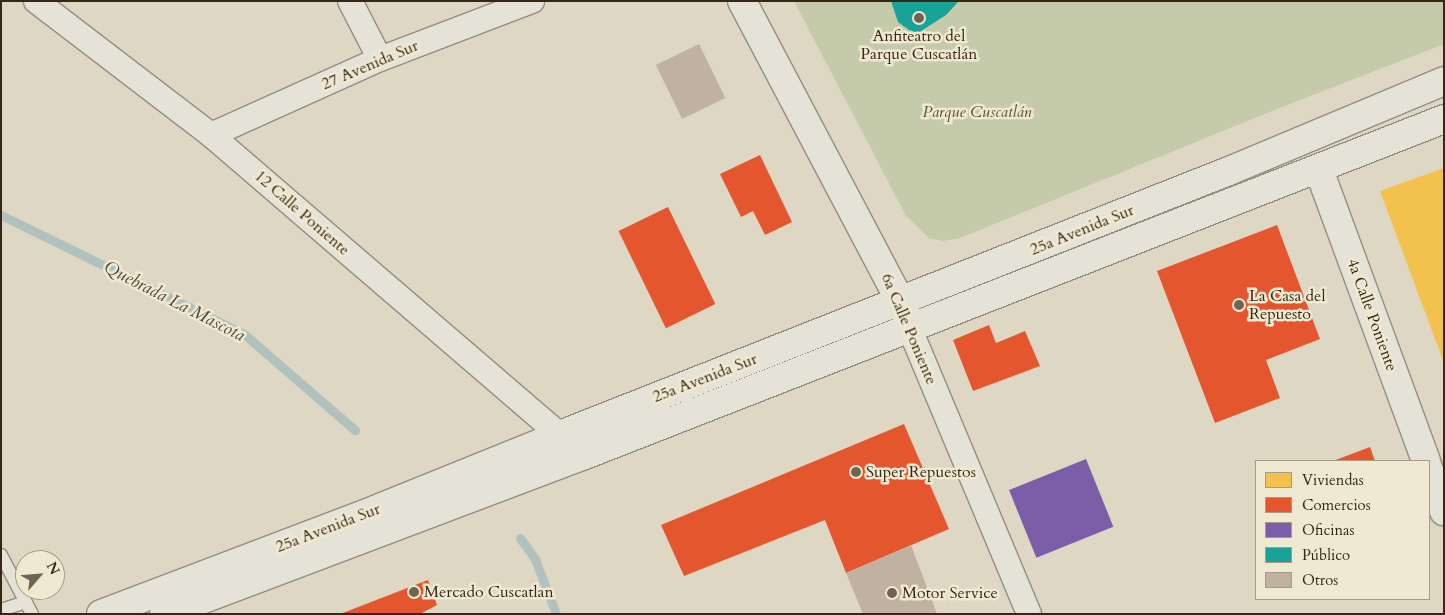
<!DOCTYPE html>
<html>
<head>
<meta charset="utf-8">
<style>
  body { margin:0 }
  #map { position:relative; width:1445px; height:615px; overflow:hidden; background:#ded7c4; font-family:Cardo,serif }
  div>[style] { position:absolute }
  [style*='--x'] { left:calc(var(--x)*1px); top:calc(var(--y)*1px); width:calc(var(--w)*1px); rotate:calc(var(--a)*1deg) }
  .green>* { inset:0; background:#c5cbaa }
  .homes>* { inset:0; background:#f2c14e }
  .shops>* { inset:0; background:#e4572e; transform-origin:0 0 }
  .offices>* { inset:0; background:#7b5ea7; transform-origin:0 0 }
  .public>* { inset:0; background:#17a398 }
  .stream>* { height:9px; margin:-4.5px; padding:0 4.5px; transform-origin:4.5px; border-radius:4.5px; background:#b0c1be }
  .building>* { inset:0; background:#c1b1a1; transform-origin:0 0 }
  .roads { filter:drop-shadow(1px 0 #938d81) drop-shadow(-1px 0 #938d81) drop-shadow(0 1px #938d81) drop-shadow(0 -1px #938d81) }
  .service>* { height:12px; margin:-6px; padding:0 6px; transform-origin:6px; border-radius:6px; background:#e5e2d8 }
  .minor>* { height:24px; margin:-12px; padding:0 12px; transform-origin:12px; border-radius:12px; background:#e5e2d8 }
  .tertiary>* { height:28px; margin:-14px; padding:0 14px; transform-origin:14px; border-radius:14px; background:#e5e2d8 }
  .dots>* { width:14px; height:14px; translate:-50% -50%; box-sizing:border-box; border:2px solid #f0e9d2; border-radius:50% }
  span { translate:-50% -50%; white-space:nowrap; text-align:center; line-height:1.15; -webkit-text-stroke:5px #f0e9d2; paint-order:stroke }
  .poi-label { font-size:16px; color:#362615 }
  .left { translate:0 -50%; text-align:left }
  .street-label { font-size:16px; color:#362615 }
  .park-label { font-size:16px; color:#544d35; font-style:italic }
  .water-label { font-size:18px; color:#504a3f; font-style:italic }
  .frame { position:absolute; inset:0; border:2px solid #362615; pointer-events:none }
  .legend { position:absolute; left:1255px; top:460px; width:175px; height:140px; box-sizing:border-box; background:#f0e9d2; border:1px solid #a69b86; margin:0; padding:6px 9px; list-style:none; font-size:15px; color:#362615 }
  .legend li { display:flex; align-items:center; gap:10px; height:25px }
  .legend b { width:25px; border:1px solid #a69b86 }
  .north { position:absolute; left:15px; top:550px; width:50px; height:50px; box-sizing:border-box; background:#f0e9d2; border:1px solid #a69b86; border-radius:50%; rotate:63deg; font-size:14px; font-weight:700; line-height:20px; text-align:center; color:#362615 }
  .north::after { content:''; display:block; margin:auto; width:18px; height:22px; background:#716452; clip-path:polygon(50% 0,100% 100%,50% 72%,0 100%) }
</style>
</head>
<body>
<div id="map">
  <div class="green">
    <i style="clip-path:polygon(794px 1px,1444px 1px,1444px 44px,1272px 111px,960px 238px,943px 241px,929px 238px,906px 216px)"></i>
  </div>
  <div class="homes">
    <i style="clip-path:polygon(1444px 168px,1444px 363px,1380px 191px)"></i>
  </div>
  <div class="shops">
    <i style="clip-path:polygon(760px 155px,792px 222px,765px 235px,753px 211px,741px 217px,720px 174px)"></i>
    <i style="left:668px;top:207px;width:108px;height:55px;rotate:64deg"></i>
    <i style="clip-path:polygon(1277px 225px,1320px 339px,1266px 360px,1280px 398px,1215px 423px,1157px 271px)"></i>
    <i style="clip-path:polygon(989px 325px,996px 343px,1025px 331px,1040px 366px,973px 391px,953px 340px)"></i>
    <i style="clip-path:polygon(904px 424px,949px 529px,846px 573px,825px 520px,684px 576px,661px 525px)"></i>
    <i style="clip-path:polygon(1370px 447px,1375px 461px,1333px 461px)"></i>
    <i style="clip-path:polygon(428px 580px,437px 605px,420px 614px,340px 614px)"></i>
  </div>
  <div class="offices">
    <i style="left:1086px;top:459px;width:73px;height:83px;rotate:68deg"></i>
  </div>
  <div class="public">
    <i style="clip-path:polygon(891px 1px,959px 1px,946px 15px,918px 33px,909px 30px,898px 22px)"></i>
  </div>
  <div class="stream">
    <i style="--x:1;--y:215;--w:271;--a:26.1"></i>
    <i style="--x:244;--y:334;--w:147;--a:40.9"></i>
    <i style="--x:520;--y:538;--w:26;--a:54"></i>
    <i style="--x:535;--y:559;--w:59;--a:69.1"></i>
  </div>
  <div class="building">
    <i style="left:699px;top:44px;width:60px;height:48px;rotate:64deg"></i>
    <i style="clip-path:polygon(911px 545px,937px 614px,863px 614px,846px 573px)"></i>
  </div>
  <div class="roads">
    <div class="service">
      <i style="--x:1;--y:555;--w:67;--a:62.3"></i>
      <i style="--x:1;--y:610;--w:26;--a:-18"></i>
    </div>
    <div class="minor">
      <i style="--x:36;--y:1;--w:220;--a:37.4"></i>
      <i style="--x:211;--y:135;--w:460;--a:40.7"></i>
      <i style="--x:350;--y:1;--w:65;--a:62.7"></i>
      <i style="--x:211;--y:135;--w:185;--a:-24.2"></i>
      <i style="--x:380;--y:59;--w:163;--a:-20.9"></i>
      <i style="--x:909;--y:327;--w:311;--a:67.3"></i>
    </div>
    <div class="tertiary">
      <i style="--x:742;--y:1;--w:340;--a:62.2"></i>
      <i style="--x:901;--y:302;--w:17;--a:69"></i>
      <i style="--x:1319;--y:170;--w:310;--a:69.8"></i>
      <i style="--x:1429;--y:470;--w:44;--a:69.9"></i>
      <i style="--x:101;--y:614;--w:295;--a:-20.8"></i>
      <i style="--x:377;--y:509;--w:197;--a:-22"></i>
      <i style="--x:560;--y:435;--w:719;--a:-21.54"></i>
      <i style="--x:1229;--y:171;--w:233;--a:-22.7"></i>
      <i style="--x:164;--y:614;--w:450;--a:-20.7"></i>
      <i style="--x:585;--y:455;--w:922;--a:-21.36"></i>
    </div>
  </div>
  <div class="dots">
    <i style="left:919px;top:18px;background:#716452"></i>
    <i style="left:1239px;top:305px;background:#716452"></i>
    <i style="left:856px;top:472px;background:#716452"></i>
    <i style="left:414px;top:592px;background:#716452"></i>
    <i style="left:892px;top:593px;background:#716452"></i>
  </div>
  <div class="poi-label">
    <span style="left:919px;top:45px">Anfiteatro del<br>Parque Cuscatlán</span>
    <span class="left" style="left:1249px;top:305px">La Casa del<br>Repuesto</span>
    <span class="left" style="left:866px;top:472px">Super Repuestos</span>
    <span class="left" style="left:424px;top:592px">Mercado Cuscatlan</span>
    <span class="left" style="left:902px;top:593px">Motor Service</span>
  </div>
  <div class="street-label">
    <span style="left:370px;top:65px;rotate:-23deg">27 Avenida Sur</span>
    <span style="left:302px;top:213px;rotate:41deg">12 Calle Poniente</span>
    <span style="left:1082px;top:230px;rotate:-22deg">25a Avenida Sur</span>
    <span style="left:1372px;top:315px;rotate:70deg">4a Calle Poniente</span>
    <span style="left:909px;top:329px;rotate:67deg">6a Calle Poniente</span>
    <span style="left:705px;top:378px;rotate:-21deg">25a Avenida Sur</span>
    <span style="left:328px;top:528px;rotate:-21deg">25a Avenida Sur</span>
  </div>
  <div class="park-label">
    <span style="left:977px;top:112px">Parque Cuscatlán</span>
  </div>
  <div class="water-label">
    <span style="left:174px;top:302px;rotate:27deg">Quebrada La Mascota</span>
  </div>
  <div class="frame"></div>
  <ul class="legend">
  <li><b style="height:14px;background:#f2c14e"></b>Viviendas</li>
  <li><b style="height:14px;background:#e4572e"></b>Comercios</li>
  <li><b style="height:14px;background:#7b5ea7"></b>Oficinas</li>
  <li><b style="height:14px;background:#17a398"></b>Público</li>
  <li><b style="height:14px;background:#c1b1a1"></b>Otros</li>
  </ul>
  <div class="north">N</div>
</div>
</body>
</html>
